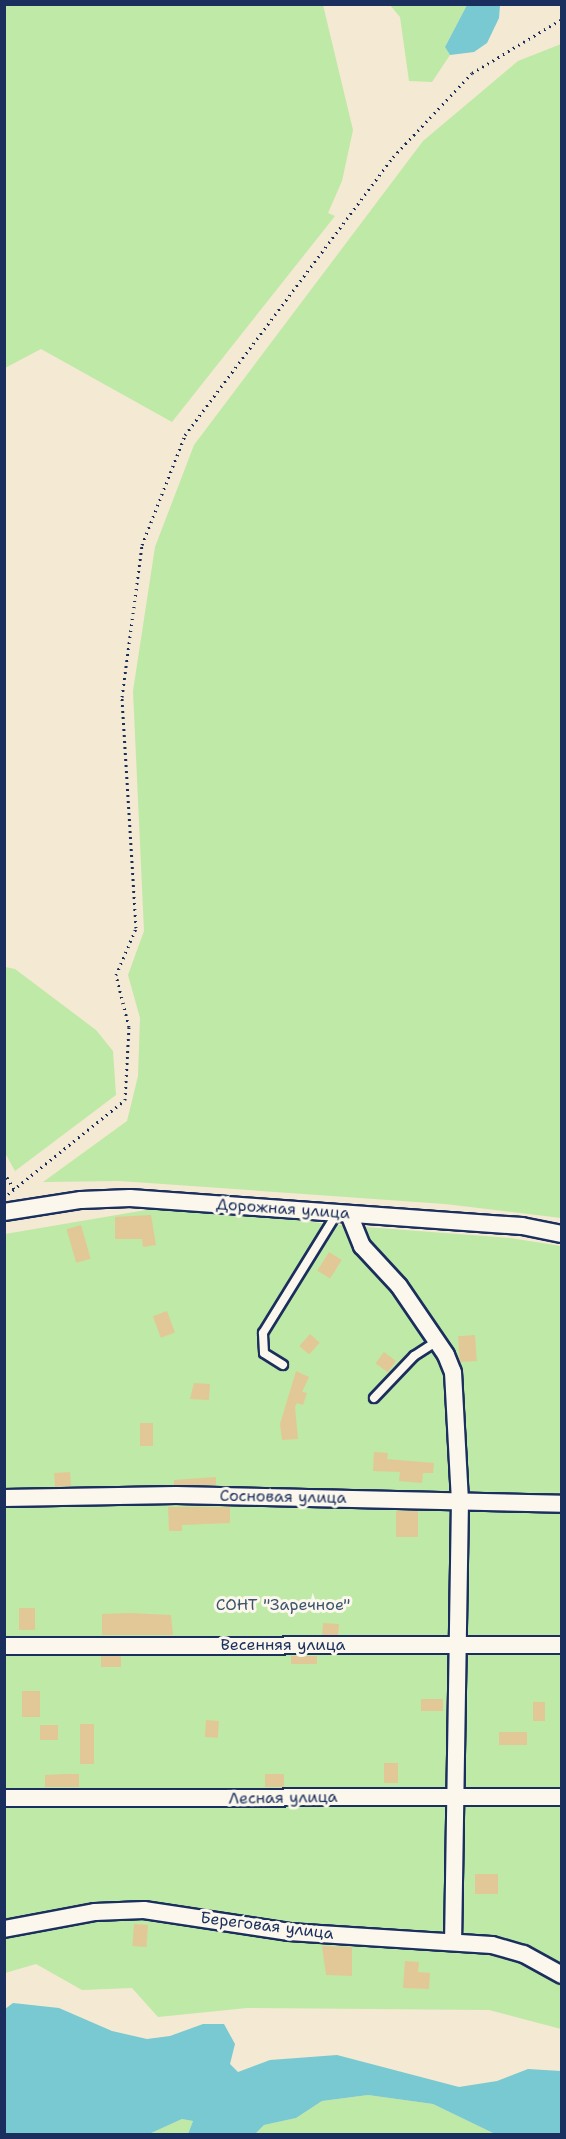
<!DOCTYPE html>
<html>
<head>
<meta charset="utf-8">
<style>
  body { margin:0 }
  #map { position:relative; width:566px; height:2139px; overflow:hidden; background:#f4e9d2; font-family:"Shantell Sans",sans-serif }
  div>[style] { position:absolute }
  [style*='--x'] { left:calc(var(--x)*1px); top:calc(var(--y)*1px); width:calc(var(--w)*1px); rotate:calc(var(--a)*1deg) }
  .green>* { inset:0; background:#bfe9a6 }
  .water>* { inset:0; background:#78c9d1 }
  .building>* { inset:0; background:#e2c897; transform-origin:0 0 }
  .path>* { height:3px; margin-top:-1.5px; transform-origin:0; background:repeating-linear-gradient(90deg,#1b2f5e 0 1.5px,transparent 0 6px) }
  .roads { filter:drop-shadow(2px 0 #1b2f5e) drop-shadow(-2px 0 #1b2f5e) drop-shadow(0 2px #1b2f5e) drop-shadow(0 -2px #1b2f5e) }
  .service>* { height:8px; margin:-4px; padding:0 4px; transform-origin:4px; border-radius:4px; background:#fbf7ec }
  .minor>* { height:16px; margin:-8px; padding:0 8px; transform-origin:8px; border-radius:8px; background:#fbf7ec }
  span { translate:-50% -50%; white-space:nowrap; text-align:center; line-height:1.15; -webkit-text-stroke:6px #fbf7ec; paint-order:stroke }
  .street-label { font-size:16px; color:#1b2f5e }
  .park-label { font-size:16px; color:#3c546c }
  .frame { position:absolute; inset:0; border:6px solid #1b2f5e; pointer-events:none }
</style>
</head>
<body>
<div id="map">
  <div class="green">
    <i style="clip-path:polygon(5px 4px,323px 5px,353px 130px,342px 181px,328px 213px,335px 216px,172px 422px,41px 349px,5px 368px)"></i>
    <i style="clip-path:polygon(390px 5px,467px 5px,445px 47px,450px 55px,432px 82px,409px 81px,400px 17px)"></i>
    <i style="clip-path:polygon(561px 44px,561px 1218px,445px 1204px,120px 1181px,43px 1182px,127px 1121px,138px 1076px,140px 1018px,128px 975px,144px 931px,133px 691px,155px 547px,194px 445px,423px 141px,518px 61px)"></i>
    <i style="clip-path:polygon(5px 967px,15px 969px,96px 1030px,113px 1051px,116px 1095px,15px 1171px,5px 1153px)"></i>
    <i style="clip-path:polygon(152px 1209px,261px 1214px,326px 1224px,510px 1238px,561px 1246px,561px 2029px,489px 2010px,247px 2008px,158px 2017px,132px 1988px,82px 1990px,36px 1964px,5px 1973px,5px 1234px)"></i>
    <i style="clip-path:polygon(368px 2095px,433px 2104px,495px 2134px,255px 2134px,264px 2125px,296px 2118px,322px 2101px)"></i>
    <i style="clip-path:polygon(182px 2119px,193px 2121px,188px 2134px,149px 2134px)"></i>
  </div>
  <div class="water">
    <i style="clip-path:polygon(467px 5px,500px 5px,499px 18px,487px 43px,474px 52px,450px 55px,445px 47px)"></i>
    <i style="clip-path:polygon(13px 2003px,59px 2008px,112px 2031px,147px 2039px,170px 2036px,203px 2024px,224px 2024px,235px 2044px,230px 2064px,238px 2072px,270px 2060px,337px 2055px,459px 2087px,497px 2081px,528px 2069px,561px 2071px,561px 2134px,495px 2134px,433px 2104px,368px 2095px,322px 2101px,296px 2118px,264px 2125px,255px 2134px,188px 2134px,193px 2121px,182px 2119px,149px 2134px,5px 2134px,5px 2009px)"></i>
  </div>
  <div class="building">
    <i style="clip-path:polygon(151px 1215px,156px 1245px,143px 1247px,142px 1239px,115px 1239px,115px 1217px)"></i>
    <i style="left:81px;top:1225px;width:35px;height:15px;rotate:74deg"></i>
    <i style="left:329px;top:1252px;width:15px;height:22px;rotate:32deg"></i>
    <i style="left:167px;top:1311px;width:23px;height:15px;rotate:70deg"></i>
    <i style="left:310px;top:1334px;width:13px;height:16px;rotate:42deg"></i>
    <i style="left:475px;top:1335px;width:26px;height:17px;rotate:86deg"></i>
    <i style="left:384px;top:1352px;width:15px;height:14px;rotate:37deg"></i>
    <i style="clip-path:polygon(296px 1371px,309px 1377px,302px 1392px,307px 1393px,303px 1405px,297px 1403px,295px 1407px,298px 1439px,282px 1440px,280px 1424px)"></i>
    <i style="clip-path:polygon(194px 1383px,210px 1384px,209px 1400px,190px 1399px)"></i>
    <i style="left:153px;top:1423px;width:23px;height:13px;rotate:90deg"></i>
    <i style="clip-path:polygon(374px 1452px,388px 1453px,387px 1459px,434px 1463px,433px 1473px,423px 1473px,422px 1483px,399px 1481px,400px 1472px,373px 1471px)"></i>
    <i style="left:70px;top:1472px;width:14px;height:16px;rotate:86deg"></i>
    <i style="clip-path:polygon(216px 1477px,216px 1485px,174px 1485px,174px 1480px)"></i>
    <i style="clip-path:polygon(168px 1507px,230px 1507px,230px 1523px,182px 1525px,182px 1531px,169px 1531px)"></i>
    <i style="left:396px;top:1511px;width:22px;height:26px"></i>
    <i style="left:19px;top:1608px;width:16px;height:22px"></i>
    <i style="clip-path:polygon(130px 1613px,171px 1615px,173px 1635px,102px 1635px,102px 1614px)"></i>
    <i style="left:323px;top:1623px;width:16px;height:12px;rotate:4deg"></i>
    <i style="left:101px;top:1656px;width:20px;height:11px"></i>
    <i style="left:291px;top:1656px;width:26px;height:8px"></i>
    <i style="left:22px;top:1691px;width:18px;height:26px"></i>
    <i style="left:421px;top:1699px;width:22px;height:12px"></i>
    <i style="left:533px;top:1702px;width:12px;height:19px"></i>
    <i style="left:206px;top:1720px;width:13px;height:17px;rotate:4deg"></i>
    <i style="left:80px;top:1724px;width:14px;height:40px"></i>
    <i style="left:40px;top:1725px;width:18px;height:15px"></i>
    <i style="left:499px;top:1732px;width:28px;height:13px"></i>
    <i style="left:384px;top:1763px;width:14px;height:20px"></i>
    <i style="clip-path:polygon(65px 1774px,79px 1774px,79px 1787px,45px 1787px,45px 1775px)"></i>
    <i style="left:265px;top:1774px;width:19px;height:13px"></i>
    <i style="left:498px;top:1874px;width:20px;height:23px;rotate:90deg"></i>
    <i style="left:134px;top:1924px;width:14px;height:22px;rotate:4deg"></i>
    <i style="clip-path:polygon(322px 1946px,352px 1947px,352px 1976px,326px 1975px)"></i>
    <i style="clip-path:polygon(405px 1961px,419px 1962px,418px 1972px,430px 1973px,429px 1989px,403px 1988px)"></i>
  </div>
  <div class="path">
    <i style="--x:4;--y:1172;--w:20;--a:60"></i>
    <i style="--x:8;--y:1194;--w:150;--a:-38.8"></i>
    <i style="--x:125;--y:1100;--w:73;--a:-86.9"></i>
    <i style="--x:129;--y:1027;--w:54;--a:-104"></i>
    <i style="--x:116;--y:975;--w:51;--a:-66.9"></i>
    <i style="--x:136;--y:928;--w:231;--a:-93.5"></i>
    <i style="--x:122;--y:697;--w:153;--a:-82.5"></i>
    <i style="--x:142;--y:545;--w:118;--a:-68.6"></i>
    <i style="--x:185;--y:435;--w:347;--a:-53.2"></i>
    <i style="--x:393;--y:157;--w:115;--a:-46.8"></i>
    <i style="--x:472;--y:73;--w:105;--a:-31"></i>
  </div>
  <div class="roads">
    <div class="service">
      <i style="--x:283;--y:1365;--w:22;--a:-148"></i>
      <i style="--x:264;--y:1353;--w:20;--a:-93"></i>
      <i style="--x:263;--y:1333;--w:141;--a:-58.3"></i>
      <i style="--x:374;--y:1398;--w:58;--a:-46.4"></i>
      <i style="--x:414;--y:1356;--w:27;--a:-33"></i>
    </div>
    <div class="minor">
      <i style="--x:4;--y:1212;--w:78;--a:-8.9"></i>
      <i style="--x:81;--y:1200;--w:49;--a:-2.3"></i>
      <i style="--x:130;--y:1198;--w:393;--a:4.1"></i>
      <i style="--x:522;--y:1226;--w:41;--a:11.3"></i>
      <i style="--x:349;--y:1214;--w:35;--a:68"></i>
      <i style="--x:362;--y:1246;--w:54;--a:47.2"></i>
      <i style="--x:399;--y:1286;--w:83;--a:55.7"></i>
      <i style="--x:446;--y:1355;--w:18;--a:68"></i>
      <i style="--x:453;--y:1372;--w:128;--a:86.9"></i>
      <i style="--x:460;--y:1500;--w:442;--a:90.9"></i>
      <i style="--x:4;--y:1498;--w:172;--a:-1"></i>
      <i style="--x:176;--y:1495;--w:386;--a:1.3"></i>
      <i style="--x:4;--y:1646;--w:558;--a:-0.1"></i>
      <i style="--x:4;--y:1798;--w:558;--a:-0.1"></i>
      <i style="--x:4;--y:1929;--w:93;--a:-10.6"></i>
      <i style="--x:95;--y:1912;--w:49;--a:-2.3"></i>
      <i style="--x:144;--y:1910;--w:147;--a:8.6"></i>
      <i style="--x:289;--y:1932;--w:203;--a:3.7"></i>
      <i style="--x:492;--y:1945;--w:33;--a:16"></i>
      <i style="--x:524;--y:1954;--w:43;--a:28.9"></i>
    </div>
  </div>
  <div class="street-label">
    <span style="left:283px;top:1209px;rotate:4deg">Дорожная улица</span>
    <span style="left:283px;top:1497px;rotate:1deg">Сосновая улица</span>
    <span style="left:283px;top:1645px">Весенняя улица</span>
    <span style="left:283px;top:1798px;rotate:-1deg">Лесная улица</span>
    <span style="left:267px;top:1926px;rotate:7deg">Береговая улица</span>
  </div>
  <div class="park-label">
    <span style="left:283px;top:1605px">СОНТ "Заречное"</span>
  </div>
  <div class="frame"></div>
</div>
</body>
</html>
